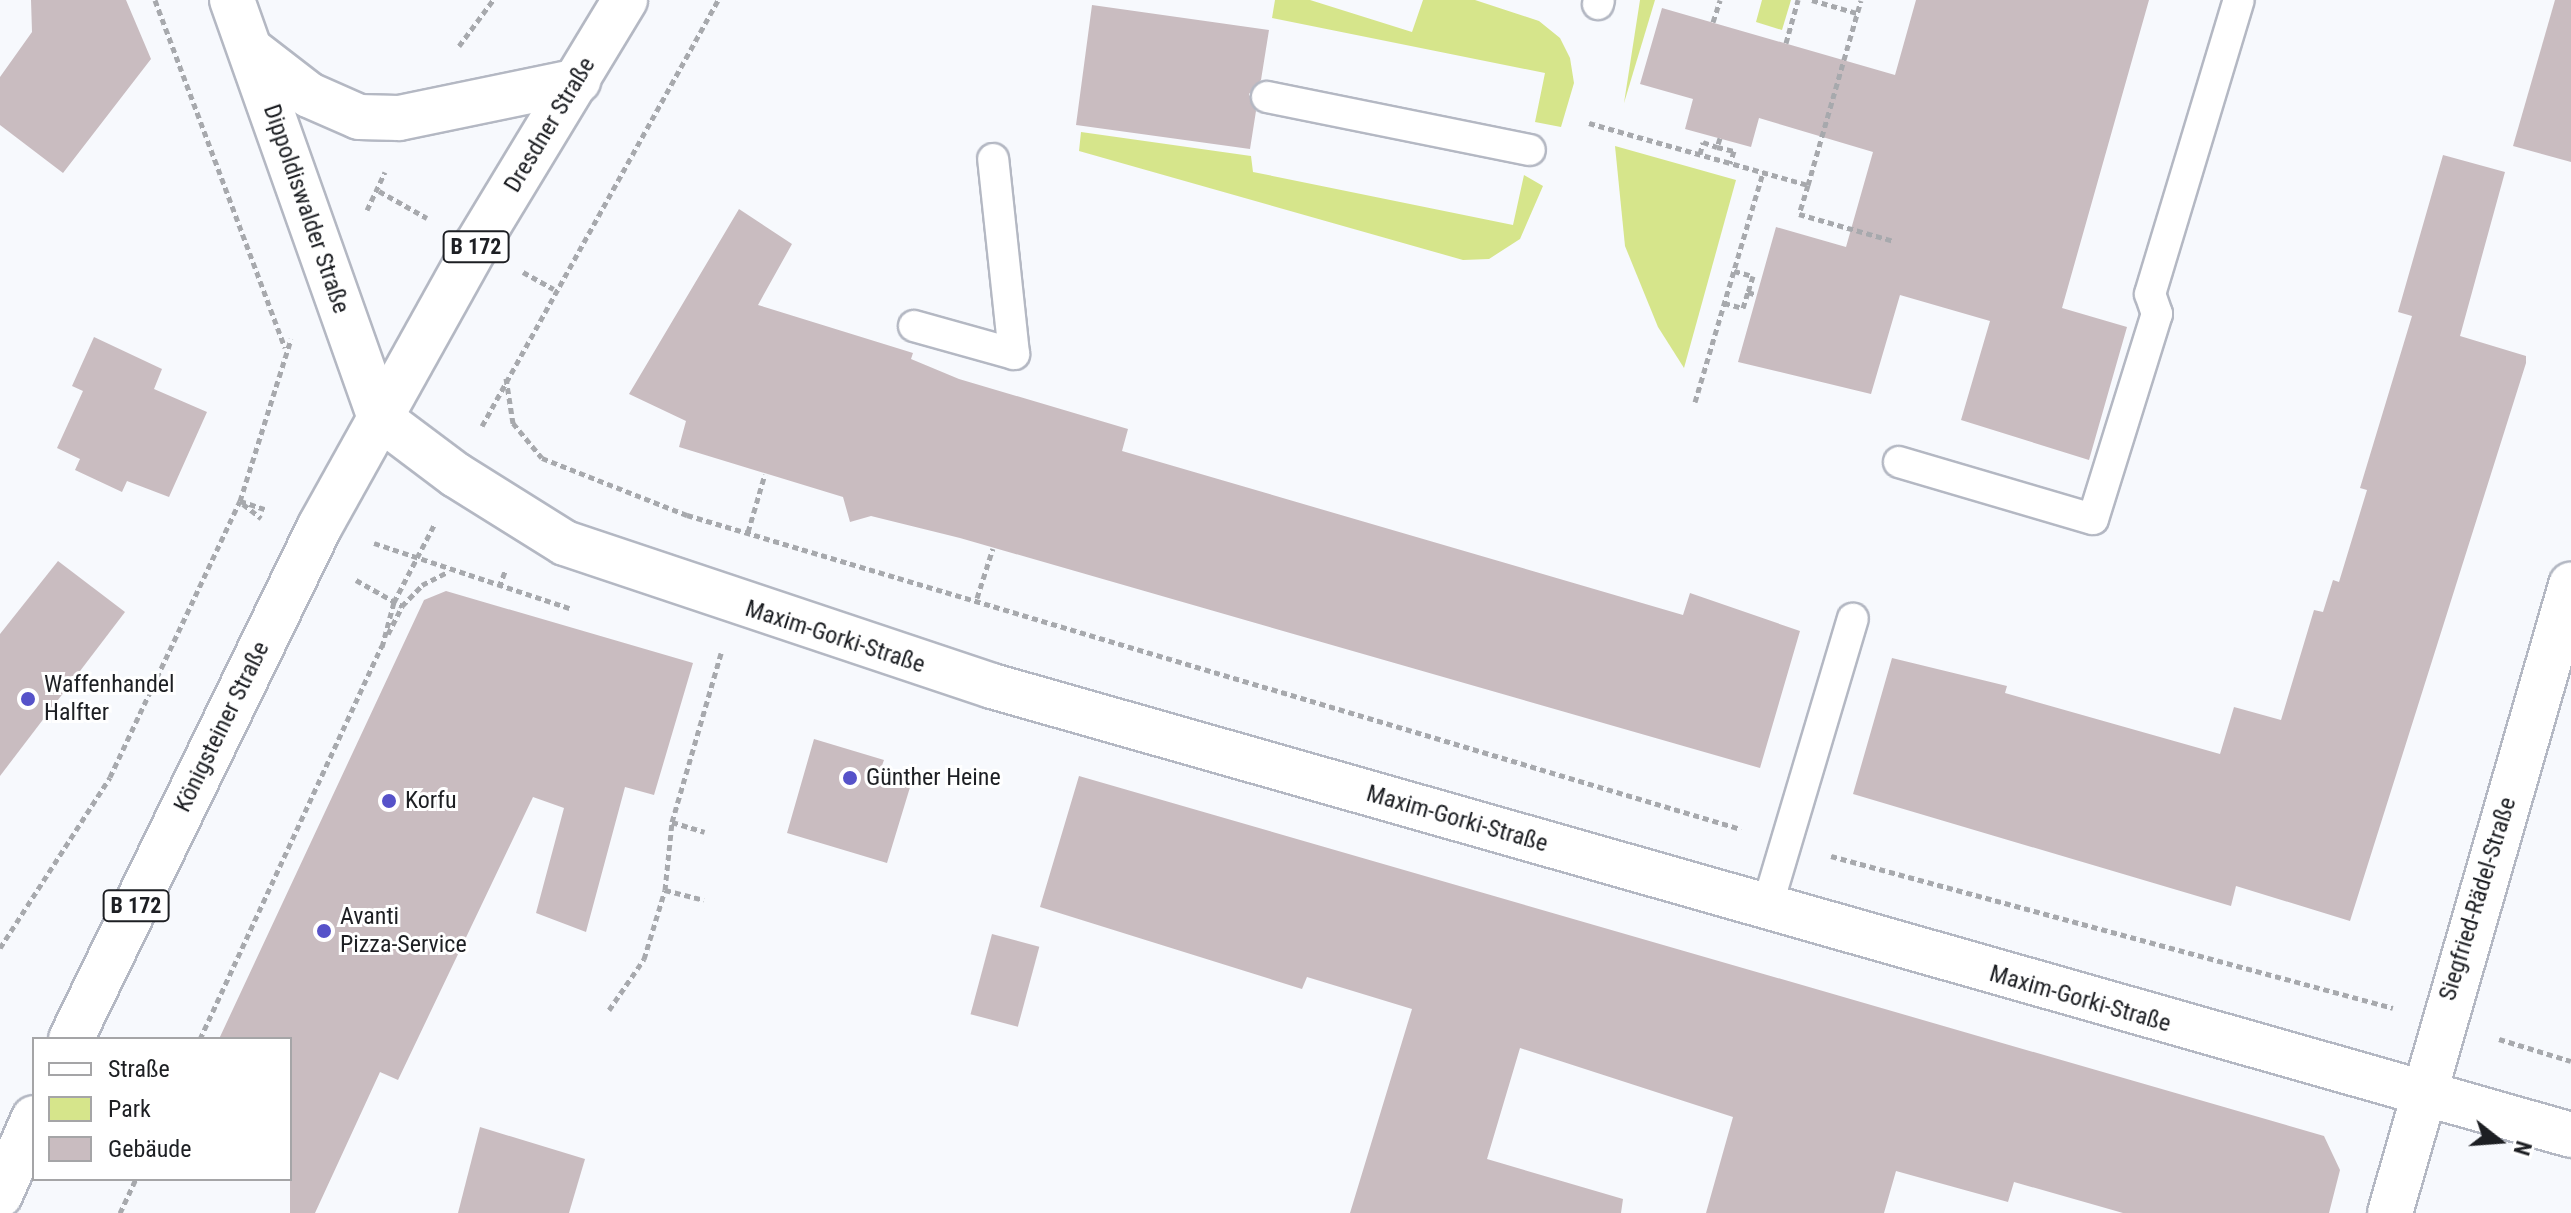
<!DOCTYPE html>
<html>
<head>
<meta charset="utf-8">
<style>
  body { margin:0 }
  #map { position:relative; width:2571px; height:1213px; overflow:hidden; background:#f7f9fd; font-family:"Roboto Condensed",sans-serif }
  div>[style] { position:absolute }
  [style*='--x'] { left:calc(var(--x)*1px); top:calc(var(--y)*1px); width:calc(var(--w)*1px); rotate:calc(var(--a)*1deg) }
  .green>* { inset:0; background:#d6e58b }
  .building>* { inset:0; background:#c9bcc0; transform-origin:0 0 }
  .path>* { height:5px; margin-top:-2.5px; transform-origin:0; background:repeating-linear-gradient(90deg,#a7a9ad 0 6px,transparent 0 10px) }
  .roads { filter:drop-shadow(2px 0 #b4b8c3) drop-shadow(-2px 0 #b4b8c3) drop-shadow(0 2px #b4b8c3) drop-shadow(0 -2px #b4b8c3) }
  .lane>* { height:30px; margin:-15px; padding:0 15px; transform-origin:15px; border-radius:15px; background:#fff }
  .street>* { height:44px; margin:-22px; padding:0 22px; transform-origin:22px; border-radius:22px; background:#fff }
  .secondary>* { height:44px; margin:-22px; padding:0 22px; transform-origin:22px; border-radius:22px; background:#fff }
  .primary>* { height:44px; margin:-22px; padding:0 22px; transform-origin:22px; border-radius:22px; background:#fff }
  .dots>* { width:22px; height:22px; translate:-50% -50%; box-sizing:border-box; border:4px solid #fff; border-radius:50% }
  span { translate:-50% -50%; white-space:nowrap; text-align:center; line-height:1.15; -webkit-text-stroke:6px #fff; paint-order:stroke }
  .shield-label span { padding:2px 6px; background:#fff; border:2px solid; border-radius:6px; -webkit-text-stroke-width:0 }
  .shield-label { font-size:22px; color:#1d1f23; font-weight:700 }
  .street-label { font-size:24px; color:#1d1f23 }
  .poi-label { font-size:24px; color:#1d1f23 }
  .left { translate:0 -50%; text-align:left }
  .legend { position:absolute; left:32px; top:1037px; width:260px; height:144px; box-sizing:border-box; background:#fff; border:2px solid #a5a5a7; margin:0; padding:10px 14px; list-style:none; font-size:24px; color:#1d1f23 }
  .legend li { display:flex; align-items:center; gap:16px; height:40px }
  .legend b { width:40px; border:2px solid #a5a5a7 }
  .north { position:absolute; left:2459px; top:1101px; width:80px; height:80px; -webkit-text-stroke:6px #fff; paint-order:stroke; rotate:107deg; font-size:22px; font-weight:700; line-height:32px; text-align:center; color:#1d1f23 }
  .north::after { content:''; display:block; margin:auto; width:28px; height:36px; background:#1d1f23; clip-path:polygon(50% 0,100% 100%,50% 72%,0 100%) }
</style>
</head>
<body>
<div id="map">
  <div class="green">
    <i style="clip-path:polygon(1275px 0,1310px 0,1412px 32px,1423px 0,1475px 0,1539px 21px,1560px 38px,1570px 58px,1574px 83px,1561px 127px,1535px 122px,1545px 73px,1272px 18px)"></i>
    <i style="clip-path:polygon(1640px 0,1655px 0,1624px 103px)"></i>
    <i style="clip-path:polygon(1762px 0,1791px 0,1782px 30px,1756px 22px)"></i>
    <i style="clip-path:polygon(1081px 132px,1251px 156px,1253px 172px,1513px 225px,1524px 175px,1543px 186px,1520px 239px,1489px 259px,1463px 260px,1079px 151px)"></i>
    <i style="clip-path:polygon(1615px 146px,1736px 180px,1684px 368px,1658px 327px,1625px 246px)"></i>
  </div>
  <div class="building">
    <i style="clip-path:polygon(31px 0,126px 0,151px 59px,63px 173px,0 125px,0 77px,32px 32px)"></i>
    <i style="clip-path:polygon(1916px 0,2149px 0,2062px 308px,2127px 327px,2089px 460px,1961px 420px,1990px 321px,1900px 295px,1871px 394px,1738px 362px,1776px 227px,1846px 247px,1873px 152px,1759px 118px,1751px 147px,1685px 129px,1693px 99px,1640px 84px,1662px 8px,1895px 75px)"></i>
    <i style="clip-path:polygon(2555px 0,2571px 0,2571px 162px,2513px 146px)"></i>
    <i style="clip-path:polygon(1092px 5px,1269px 30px,1261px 80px,1249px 94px,1256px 111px,1250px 149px,1076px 125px)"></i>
    <i style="clip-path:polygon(2443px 155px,2505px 172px,2460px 336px,2526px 356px,2526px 363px,2350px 921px,2236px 886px,2231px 906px,1853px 794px,1892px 658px,2007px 686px,2005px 693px,2220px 754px,2234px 707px,2281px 720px,2314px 610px,2323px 612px,2333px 580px,2339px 582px,2367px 490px,2360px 488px,2412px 316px,2398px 312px)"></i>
    <i style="clip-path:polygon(739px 209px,792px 244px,758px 305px,913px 353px,911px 359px,959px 379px,1128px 429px,1122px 451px,1683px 615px,1690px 593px,1800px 631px,1760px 768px,960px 538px,871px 516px,850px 522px,843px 497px,679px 447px,686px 421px,629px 394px)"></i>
    <i style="clip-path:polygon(94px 337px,162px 369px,154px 389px,207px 412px,169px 497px,127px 481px,122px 492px,75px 470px,80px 459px,57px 448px,83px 391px,72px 386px)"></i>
    <i style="clip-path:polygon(58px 561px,125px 612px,0 776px,0 634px)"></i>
    <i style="clip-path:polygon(446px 591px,693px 663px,654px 795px,625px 787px,586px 932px,536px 913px,564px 808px,533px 797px,398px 1080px,380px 1072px,315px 1213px,290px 1213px,290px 1039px,219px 1039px,424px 600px)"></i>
    <i style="clip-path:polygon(814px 739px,884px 760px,879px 774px,911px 784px,887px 863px,787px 833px)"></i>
    <i style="clip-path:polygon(1079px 776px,2324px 1136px,2340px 1170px,2329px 1213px,2123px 1213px,2014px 1182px,2008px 1202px,1896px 1171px,1884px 1213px,1706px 1213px,1733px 1117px,1520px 1048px,1487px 1159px,1623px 1199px,1621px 1213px,1350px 1213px,1412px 1009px,1307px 977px,1302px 989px,1040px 907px)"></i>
    <i style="left:992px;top:934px;width:49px;height:83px;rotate:15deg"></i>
    <i style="clip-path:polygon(480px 1127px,585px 1159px,569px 1213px,458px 1213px)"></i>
  </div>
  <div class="path">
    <i style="--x:155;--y:0;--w:371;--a:69.5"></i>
    <i style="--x:1812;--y:0;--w:47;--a:16.1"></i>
    <i style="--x:1713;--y:22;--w:23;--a:-72"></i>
    <i style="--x:1786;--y:43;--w:45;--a:-74.4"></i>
    <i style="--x:459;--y:46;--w:57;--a:-53.5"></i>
    <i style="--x:1589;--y:123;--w:228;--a:15.8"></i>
    <i style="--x:1808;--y:185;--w:192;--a:-74"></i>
    <i style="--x:1720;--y:138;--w:9;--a:108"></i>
    <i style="--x:1717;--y:147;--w:17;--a:13"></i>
    <i style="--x:1734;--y:151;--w:13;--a:108"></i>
    <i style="--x:1700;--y:154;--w:12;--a:-76"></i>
    <i style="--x:1703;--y:142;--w:15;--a:20"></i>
    <i style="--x:1808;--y:185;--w:30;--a:107"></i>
    <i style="--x:1799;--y:214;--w:99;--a:15.9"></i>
    <i style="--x:379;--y:191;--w:55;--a:29.4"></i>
    <i style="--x:367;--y:210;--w:42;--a:-64.7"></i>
    <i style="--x:1734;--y:271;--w:20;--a:15"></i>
    <i style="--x:1753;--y:276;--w:17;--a:107"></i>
    <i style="--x:523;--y:272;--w:35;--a:29"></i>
    <i style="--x:1724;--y:303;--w:20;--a:15"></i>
    <i style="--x:1743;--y:308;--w:17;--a:-73"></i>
    <i style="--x:1748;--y:292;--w:9;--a:18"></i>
    <i style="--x:506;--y:378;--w:46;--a:81.2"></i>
    <i style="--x:513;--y:423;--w:45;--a:50.4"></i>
    <i style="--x:542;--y:458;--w:156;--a:21.5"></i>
    <i style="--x:687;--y:515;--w:1100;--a:16.59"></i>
    <i style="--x:1695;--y:402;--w:240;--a:-73.5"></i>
    <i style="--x:482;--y:426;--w:487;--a:-61"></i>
    <i style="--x:240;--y:501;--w:26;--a:18"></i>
    <i style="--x:243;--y:504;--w:23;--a:38"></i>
    <i style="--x:748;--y:532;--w:60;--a:-73.7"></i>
    <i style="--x:374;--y:543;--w:206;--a:18.4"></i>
    <i style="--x:356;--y:580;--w:53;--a:29.5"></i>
    <i style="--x:402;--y:606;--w:29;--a:-46"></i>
    <i style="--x:422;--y:585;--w:30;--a:-27"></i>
    <i style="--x:499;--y:587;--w:19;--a:-69"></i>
    <i style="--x:977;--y:598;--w:52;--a:-72.3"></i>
    <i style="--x:388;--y:634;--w:31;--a:-63"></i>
    <i style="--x:382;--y:647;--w:47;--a:-75.1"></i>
    <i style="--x:394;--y:602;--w:87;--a:-62.5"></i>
    <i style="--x:672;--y:822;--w:34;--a:17"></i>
    <i style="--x:1831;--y:856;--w:582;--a:15.13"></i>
    <i style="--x:665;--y:890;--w:40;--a:14.4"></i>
    <i style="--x:0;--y:948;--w:203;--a:-57.2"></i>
    <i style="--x:110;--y:777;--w:305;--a:-64.8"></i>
    <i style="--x:240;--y:501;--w:170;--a:-72.5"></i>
    <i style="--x:609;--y:1010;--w:62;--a:-55.5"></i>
    <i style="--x:644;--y:959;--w:72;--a:-73.1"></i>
    <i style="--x:665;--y:890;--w:68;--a:-84.1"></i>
    <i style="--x:672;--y:822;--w:176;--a:-73.8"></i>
    <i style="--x:200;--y:1039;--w:433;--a:-65.2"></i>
    <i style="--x:2499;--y:1039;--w:75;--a:17"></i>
    <i style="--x:120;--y:1213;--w:38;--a:-65"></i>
  </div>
  <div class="roads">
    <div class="lane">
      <i style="--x:1598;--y:4;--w:4;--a:-76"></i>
      <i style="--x:1267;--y:97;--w:268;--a:11.4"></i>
      <i style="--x:914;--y:326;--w:104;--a:15.6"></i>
      <i style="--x:1014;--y:354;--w:196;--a:-96.1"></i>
      <i style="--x:1899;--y:462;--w:202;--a:16.4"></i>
      <i style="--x:2093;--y:519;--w:215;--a:-72.7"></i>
      <i style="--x:2157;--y:314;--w:21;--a:-109"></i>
      <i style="--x:2150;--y:294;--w:307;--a:-73.2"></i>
      <i style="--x:1766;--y:910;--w:304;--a:-73.4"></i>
    </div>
    <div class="street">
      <i style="--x:2390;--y:1213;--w:654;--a:-73.92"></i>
    </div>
    <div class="secondary">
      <i style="--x:232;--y:0;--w:443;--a:70.5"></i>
      <i style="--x:380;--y:418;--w:95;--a:36.9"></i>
      <i style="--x:456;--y:475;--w:128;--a:32"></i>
      <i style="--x:565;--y:543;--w:450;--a:18.5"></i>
      <i style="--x:992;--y:686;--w:1642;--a:15.87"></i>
      <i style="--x:252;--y:51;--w:72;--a:37.7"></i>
      <i style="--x:309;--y:95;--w:55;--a:23.7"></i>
      <i style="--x:359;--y:117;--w:40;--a:1.4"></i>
      <i style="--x:399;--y:118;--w:183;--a:-11.7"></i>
    </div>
    <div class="primary">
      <i style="--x:71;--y:1039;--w:570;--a:-64.11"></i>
      <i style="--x:320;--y:526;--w:321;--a:-60.9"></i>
      <i style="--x:476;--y:246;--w:288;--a:-58.8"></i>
      <i style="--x:0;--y:1195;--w:84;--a:-66.2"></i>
    </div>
  </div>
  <div class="dots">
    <i style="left:28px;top:699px;background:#5652c9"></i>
    <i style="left:850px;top:778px;background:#5652c9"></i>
    <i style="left:389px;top:801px;background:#5652c9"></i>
    <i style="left:324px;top:931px;background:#5652c9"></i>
  </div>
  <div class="shield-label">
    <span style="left:476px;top:247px">B 172</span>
    <span style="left:136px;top:906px">B 172</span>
  </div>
  <div class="street-label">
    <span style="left:550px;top:125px;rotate:-59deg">Dresdner Straße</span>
    <span style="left:306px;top:209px;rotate:71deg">Dippoldiswalder Straße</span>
    <span style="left:835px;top:637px;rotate:18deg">Maxim-Gorki-Straße</span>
    <span style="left:222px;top:727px;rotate:-64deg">Königsteiner Straße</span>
    <span style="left:1457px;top:819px;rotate:16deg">Maxim-Gorki-Straße</span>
    <span style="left:2478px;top:899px;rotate:-73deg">Siegfried-Rädel-Straße</span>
    <span style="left:2080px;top:999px;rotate:16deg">Maxim-Gorki-Straße</span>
  </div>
  <div class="poi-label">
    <span class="left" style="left:44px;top:699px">Waffenhandel<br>Halfter</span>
    <span class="left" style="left:866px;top:778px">Günther Heine</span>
    <span class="left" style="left:405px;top:801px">Korfu</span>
    <span class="left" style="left:340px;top:931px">Avanti<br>Pizza-Service</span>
  </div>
  <ul class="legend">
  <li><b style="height:10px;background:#fff"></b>Straße</li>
  <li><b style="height:22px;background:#d6e58b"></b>Park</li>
  <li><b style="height:22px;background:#c9bcc0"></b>Gebäude</li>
  </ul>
  <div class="north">N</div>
</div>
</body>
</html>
